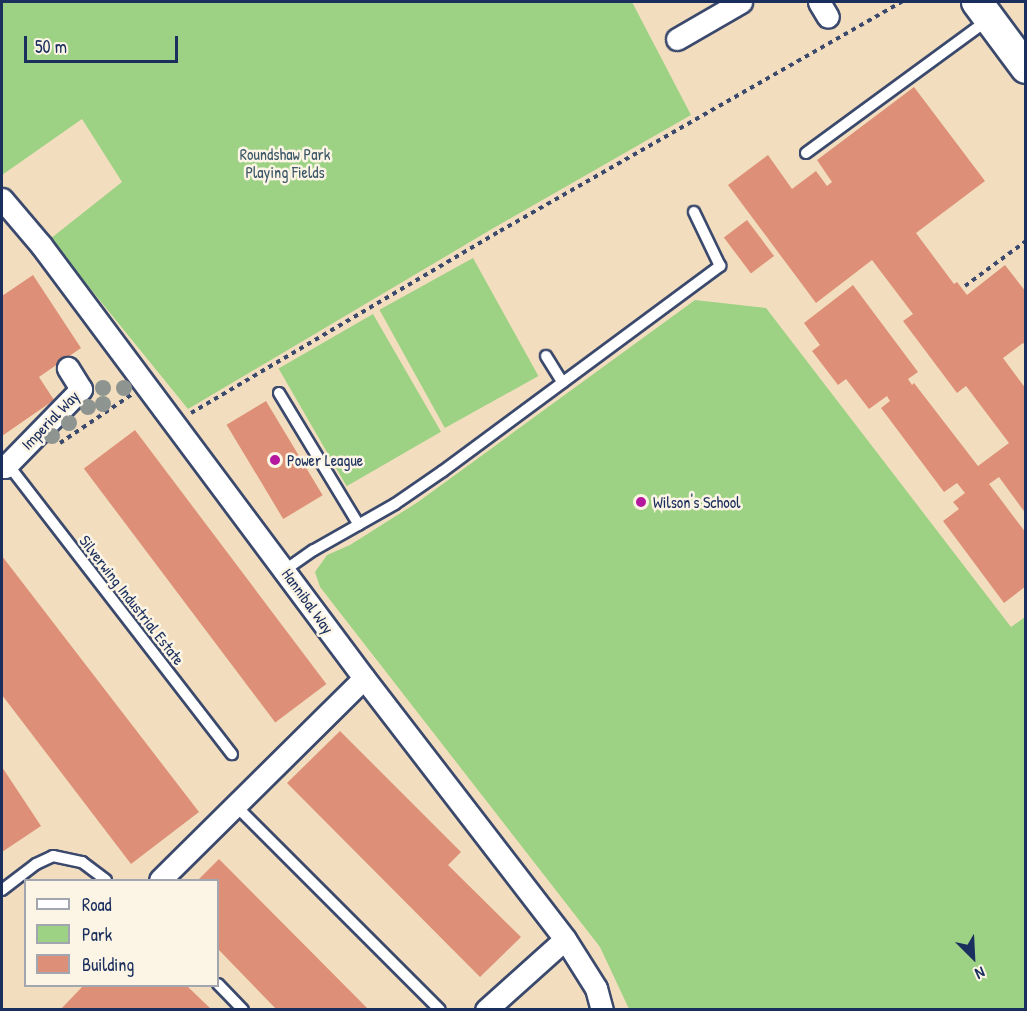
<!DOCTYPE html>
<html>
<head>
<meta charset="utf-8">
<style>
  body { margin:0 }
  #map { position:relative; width:1027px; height:1011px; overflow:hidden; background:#f2debf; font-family:"Patrick Hand",sans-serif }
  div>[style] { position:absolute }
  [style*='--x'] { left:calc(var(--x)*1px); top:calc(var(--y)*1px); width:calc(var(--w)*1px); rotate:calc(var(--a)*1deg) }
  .green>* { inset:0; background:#9dd284; transform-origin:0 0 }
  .building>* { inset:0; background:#dd9077; transform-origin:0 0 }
  .path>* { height:4px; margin-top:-2px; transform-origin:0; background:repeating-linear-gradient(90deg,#3b496d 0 4.5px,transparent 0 9px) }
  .roads { filter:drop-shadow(2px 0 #3b496d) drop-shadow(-2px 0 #3b496d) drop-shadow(0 2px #3b496d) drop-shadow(0 -2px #3b496d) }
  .lane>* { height:10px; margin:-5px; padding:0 5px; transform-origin:5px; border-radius:5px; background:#fff }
  .street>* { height:21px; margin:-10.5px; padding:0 10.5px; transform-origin:10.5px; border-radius:10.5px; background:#fff }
  .secondary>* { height:30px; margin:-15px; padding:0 15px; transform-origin:15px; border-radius:15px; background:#fff }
  .trees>* { width:16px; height:16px; margin:-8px; border-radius:50%; background:#8e948f }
  .dots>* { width:16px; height:16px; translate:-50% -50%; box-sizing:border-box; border:3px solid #fcf5e5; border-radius:50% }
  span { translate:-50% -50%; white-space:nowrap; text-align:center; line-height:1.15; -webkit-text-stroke:5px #fcf5e5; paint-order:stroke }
  .park-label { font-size:16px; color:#3c5868 }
  .street-label { font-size:16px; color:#1b2f5e }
  .poi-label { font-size:16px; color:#1b2f5e }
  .left { translate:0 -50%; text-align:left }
  .frame { position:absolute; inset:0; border:3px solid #1b2f5e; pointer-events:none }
  .legend { position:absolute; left:24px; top:879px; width:195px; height:108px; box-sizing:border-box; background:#fcf5e5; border:2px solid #a2a6af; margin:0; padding:8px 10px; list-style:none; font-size:18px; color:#1b2f5e }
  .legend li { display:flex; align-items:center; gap:12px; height:30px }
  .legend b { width:30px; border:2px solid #a2a6af }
  .north { position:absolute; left:943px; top:927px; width:60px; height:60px; -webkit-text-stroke:4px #fcf5e5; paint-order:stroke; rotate:156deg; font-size:16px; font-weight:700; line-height:24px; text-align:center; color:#1b2f5e }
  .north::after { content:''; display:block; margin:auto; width:21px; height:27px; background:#1b2f5e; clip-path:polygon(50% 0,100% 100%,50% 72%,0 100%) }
  .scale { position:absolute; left:24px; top:36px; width:154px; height:27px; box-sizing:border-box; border:3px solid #1b2f5e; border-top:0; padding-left:8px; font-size:18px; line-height:21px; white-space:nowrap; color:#1b2f5e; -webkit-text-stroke:4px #fcf5e5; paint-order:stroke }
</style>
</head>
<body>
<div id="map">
  <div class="green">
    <i style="clip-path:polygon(2px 2px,632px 2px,691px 115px,497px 226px,188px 409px,50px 239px,122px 182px,82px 119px,2px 175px)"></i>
    <i style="left:473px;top:258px;width:135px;height:107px;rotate:61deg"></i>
    <i style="clip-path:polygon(695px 300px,766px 308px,1011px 627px,1025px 617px,1025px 1009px,629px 1009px,600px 947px,320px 587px,315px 572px,327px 555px,350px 545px,418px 502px)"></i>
    <i style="left:373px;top:314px;width:136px;height:109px;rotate:60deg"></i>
  </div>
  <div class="building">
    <i style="clip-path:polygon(914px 87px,985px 181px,916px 233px,954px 284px,957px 282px,967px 295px,1005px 265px,1026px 292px,1026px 346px,1023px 343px,1003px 358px,1026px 389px,1026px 514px,999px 477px,989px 484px,1026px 533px,1026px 586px,1004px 603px,943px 521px,959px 509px,953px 502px,965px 493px,957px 483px,944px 492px,881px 408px,890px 401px,887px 396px,869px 409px,846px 379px,838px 385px,812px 351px,820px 345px,804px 323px,853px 285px,918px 372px,908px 379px,912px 385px,914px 383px,978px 466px,1009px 443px,966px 386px,957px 393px,903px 321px,913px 314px,872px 260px,816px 303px,728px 185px,768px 155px,792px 189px,816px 171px,827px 186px,832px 182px,817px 160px)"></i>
    <i style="left:747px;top:220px;width:45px;height:29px;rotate:53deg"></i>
    <i style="clip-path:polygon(33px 275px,81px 348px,39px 377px,54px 400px,2px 436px,2px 296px)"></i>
    <i style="left:266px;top:401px;width:110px;height:46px;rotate:59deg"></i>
    <i style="left:135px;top:430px;width:318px;height:64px;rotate:53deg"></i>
    <i style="clip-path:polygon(2px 556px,199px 812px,131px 864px,2px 695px)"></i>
    <i style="clip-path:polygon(340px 731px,461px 852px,448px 865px,521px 937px,480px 977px,287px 783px)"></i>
    <i style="clip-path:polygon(2px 767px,41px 826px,2px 852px)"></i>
    <i style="clip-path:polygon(219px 859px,369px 1010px,277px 1010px,218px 949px,218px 880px,198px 880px)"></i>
    <i style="clip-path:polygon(83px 986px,187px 986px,212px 1010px,60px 1010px)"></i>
  </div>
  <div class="path">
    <i style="--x:965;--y:286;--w:76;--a:-36.4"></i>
    <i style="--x:191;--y:413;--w:359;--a:-30.5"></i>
    <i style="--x:500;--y:231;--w:463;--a:-29.7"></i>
    <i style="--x:60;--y:443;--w:86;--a:-34.1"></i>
  </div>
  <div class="roads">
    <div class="lane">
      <i style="--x:806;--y:153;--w:225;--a:-36.2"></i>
      <i style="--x:546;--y:356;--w:31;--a:58"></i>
      <i style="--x:279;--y:393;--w:154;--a:58.8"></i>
      <i style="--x:5;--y:467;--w:9;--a:27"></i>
      <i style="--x:13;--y:471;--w:358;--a:52.3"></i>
      <i style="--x:285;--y:570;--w:35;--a:-35"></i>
      <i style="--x:314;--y:550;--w:93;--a:-29.6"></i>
      <i style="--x:395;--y:504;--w:58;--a:-34.5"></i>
      <i style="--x:443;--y:471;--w:345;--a:-36.5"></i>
      <i style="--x:720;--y:266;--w:60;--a:-115.7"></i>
      <i style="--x:236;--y:806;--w:288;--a:45"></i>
      <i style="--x:2;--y:890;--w:43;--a:-37.4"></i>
      <i style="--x:36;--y:864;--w:19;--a:-25"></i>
      <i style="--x:53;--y:856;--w:30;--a:12"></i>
      <i style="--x:82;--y:862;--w:30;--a:37"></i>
      <i style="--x:218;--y:984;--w:36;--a:46"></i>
    </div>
    <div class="street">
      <i style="--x:819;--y:2;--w:17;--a:59"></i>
      <i style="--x:677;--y:39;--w:74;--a:-30"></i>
      <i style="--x:2;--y:199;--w:60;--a:49.7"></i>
      <i style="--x:41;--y:245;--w:540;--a:53.28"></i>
      <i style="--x:364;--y:678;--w:329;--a:52.4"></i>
      <i style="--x:565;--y:939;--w:58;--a:57.7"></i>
      <i style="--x:596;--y:988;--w:23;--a:75"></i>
      <i style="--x:2;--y:467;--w:3;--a:0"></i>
      <i style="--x:5;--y:467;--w:109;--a:-45.7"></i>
      <i style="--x:81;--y:389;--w:25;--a:-122"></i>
      <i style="--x:160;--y:880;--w:287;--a:-44.7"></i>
      <i style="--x:486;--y:1010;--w:106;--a:-41.9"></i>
    </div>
    <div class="secondary">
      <i style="--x:977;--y:2;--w:82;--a:53.4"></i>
    </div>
  </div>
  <div class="trees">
    <i style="left:103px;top:388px"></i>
    <i style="left:124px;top:388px"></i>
    <i style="left:103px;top:404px"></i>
    <i style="left:88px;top:407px"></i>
    <i style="left:69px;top:423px"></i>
    <i style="left:52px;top:436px"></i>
  </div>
  <div class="dots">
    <i style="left:275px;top:460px;background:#b5179e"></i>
    <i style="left:641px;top:502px;background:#b5179e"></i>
  </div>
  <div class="park-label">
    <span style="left:285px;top:163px">Roundshaw Park<br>Playing Fields</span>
  </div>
  <div class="street-label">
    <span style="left:50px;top:420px;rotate:-46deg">Imperial Way</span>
    <span style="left:132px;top:600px;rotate:52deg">Silverwing Industrial Estate</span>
    <span style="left:308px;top:601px;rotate:54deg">Hannibal Way</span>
  </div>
  <div class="poi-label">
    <span class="left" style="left:287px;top:460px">Power League</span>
    <span class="left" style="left:653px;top:502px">Wilson's School</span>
  </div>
  <div class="frame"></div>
  <ul class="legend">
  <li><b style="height:8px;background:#fff"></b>Road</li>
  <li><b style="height:16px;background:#9dd284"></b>Park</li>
  <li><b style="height:16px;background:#dd9077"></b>Building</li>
  </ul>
  <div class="north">N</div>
  <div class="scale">50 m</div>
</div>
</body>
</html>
